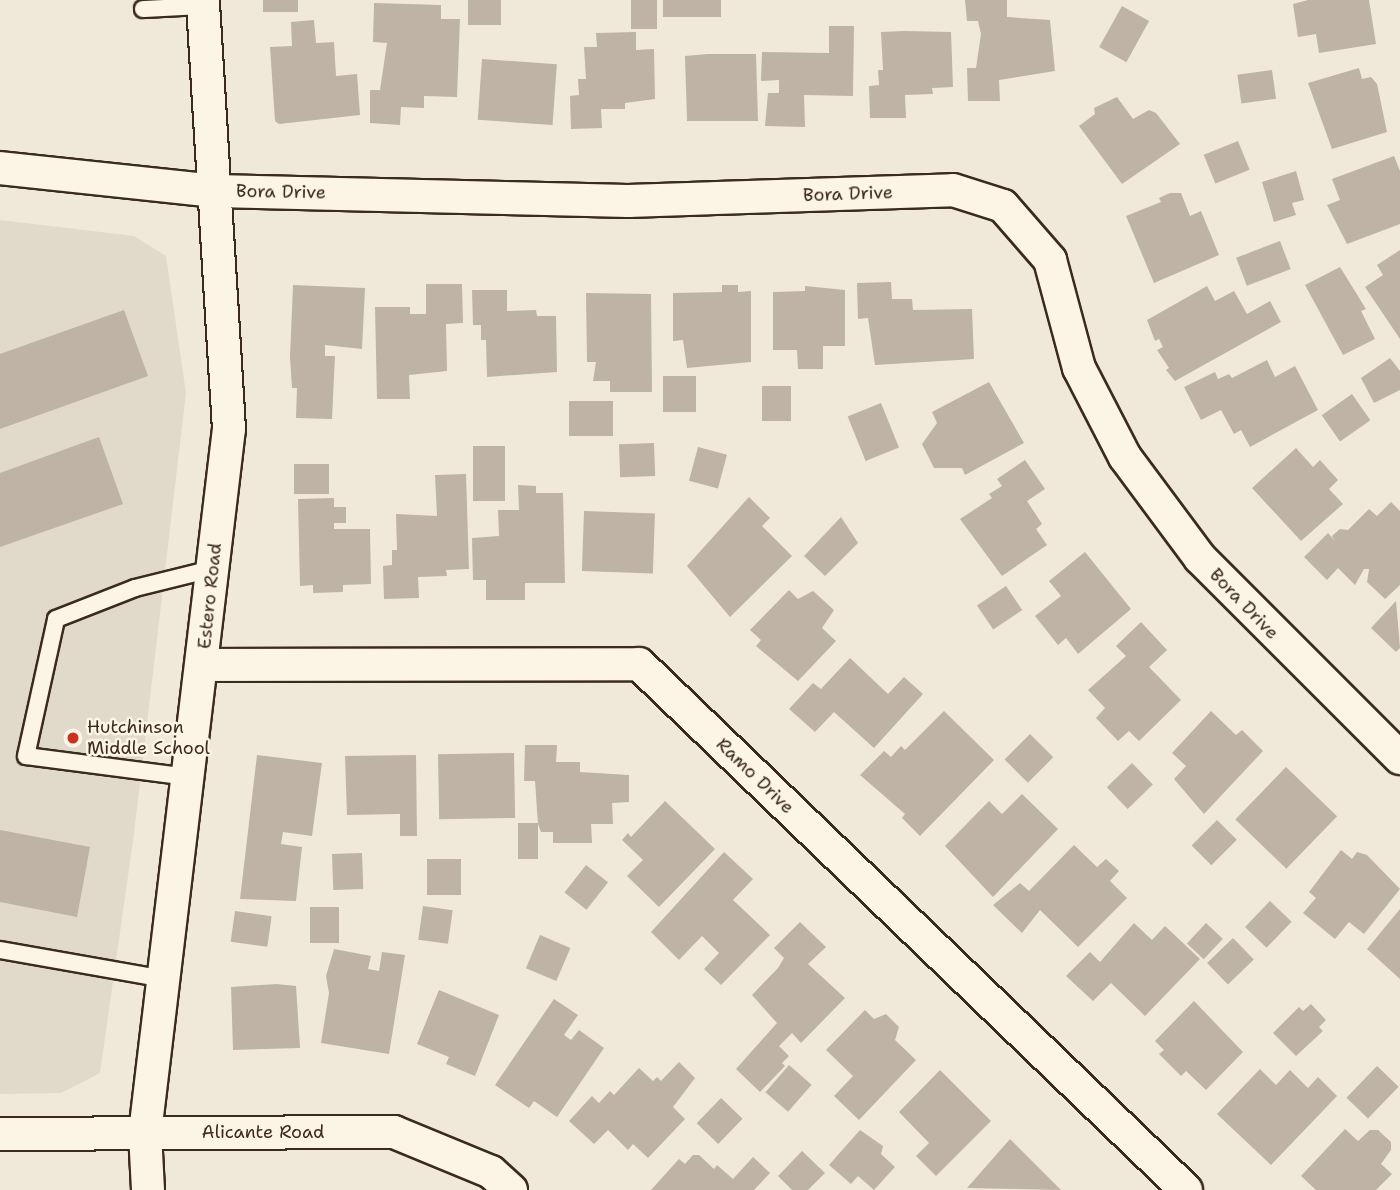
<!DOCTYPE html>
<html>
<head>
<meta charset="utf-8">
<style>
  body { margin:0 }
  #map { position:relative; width:1400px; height:1190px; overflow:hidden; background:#f0e9d9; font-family:"Shantell Sans",sans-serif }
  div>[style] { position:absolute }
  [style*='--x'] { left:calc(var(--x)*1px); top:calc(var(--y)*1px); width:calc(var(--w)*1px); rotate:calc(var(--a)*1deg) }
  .built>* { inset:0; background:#e1d9c9 }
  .building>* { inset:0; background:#beb3a4; transform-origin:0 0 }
  .roads { filter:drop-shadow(2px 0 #3b2a1e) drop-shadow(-2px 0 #3b2a1e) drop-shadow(0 2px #3b2a1e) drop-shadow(0 -2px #3b2a1e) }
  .lane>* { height:16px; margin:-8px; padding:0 8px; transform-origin:8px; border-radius:8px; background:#fcf5e5 }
  .street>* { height:32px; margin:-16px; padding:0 16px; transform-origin:16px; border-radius:16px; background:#fcf5e5 }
  .dots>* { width:19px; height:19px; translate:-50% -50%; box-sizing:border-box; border:4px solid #fcf5e5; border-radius:50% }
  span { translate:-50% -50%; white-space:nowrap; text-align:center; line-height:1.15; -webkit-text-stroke:5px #fcf5e5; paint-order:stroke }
  .street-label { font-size:18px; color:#3b2a1e }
  .poi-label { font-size:18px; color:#3b2a1e }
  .left { translate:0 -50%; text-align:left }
</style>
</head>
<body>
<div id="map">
  <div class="built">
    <i style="clip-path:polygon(0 220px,134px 236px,166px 256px,186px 393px,134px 834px,100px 1073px,61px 1093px,0 1094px)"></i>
  </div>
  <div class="building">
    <i style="left:263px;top:0;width:35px;height:12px"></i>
    <i style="left:468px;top:0;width:33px;height:25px"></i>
    <i style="left:631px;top:0;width:26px;height:29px"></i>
    <i style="left:663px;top:0;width:58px;height:17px"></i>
    <i style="clip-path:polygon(965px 0,1007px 0,1007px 17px,1050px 20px,1055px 71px,999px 80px,1000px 101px,968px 101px,967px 68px,976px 68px,981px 34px,978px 21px,967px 21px)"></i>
    <i style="clip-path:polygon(1308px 0,1369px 0,1376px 44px,1319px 53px,1316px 34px,1298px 37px,1293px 4px)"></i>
    <i style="clip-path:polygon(374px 3px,441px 5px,441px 19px,460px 19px,457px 97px,424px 96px,424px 108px,401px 107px,400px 125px,370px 123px,370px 90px,380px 90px,387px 43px,373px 42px)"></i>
    <i style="left:1122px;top:6px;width:31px;height:47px;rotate:29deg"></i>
    <i style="clip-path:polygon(314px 20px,316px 43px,334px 42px,336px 76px,357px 74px,360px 115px,279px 124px,275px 121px,270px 47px,292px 46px,291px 22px)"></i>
    <i style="clip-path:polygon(829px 26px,854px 26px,853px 96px,804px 95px,805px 127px,765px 126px,768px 93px,779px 93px,779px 80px,761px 81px,762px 52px,829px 53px)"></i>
    <i style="clip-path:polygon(904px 31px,951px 32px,953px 87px,932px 88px,933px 94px,905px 95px,906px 118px,870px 118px,869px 86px,879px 85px,878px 70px,883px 70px,881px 32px)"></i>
    <i style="clip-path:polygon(636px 32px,636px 50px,654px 49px,655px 99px,625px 103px,625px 109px,601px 109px,602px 128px,571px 129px,570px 96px,579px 95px,578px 79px,586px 79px,584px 47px,597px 47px,596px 33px)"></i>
    <i style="clip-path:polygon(708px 54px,756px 54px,758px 121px,687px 121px,685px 56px)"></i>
    <i style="left:482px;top:59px;width:75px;height:61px;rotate:4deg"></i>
    <i style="clip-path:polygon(1359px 68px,1362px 79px,1371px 77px,1377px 84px,1387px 132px,1332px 149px,1308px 83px)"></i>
    <i style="left:1272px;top:70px;width:29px;height:35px;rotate:82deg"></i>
    <i style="clip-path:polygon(1117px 97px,1133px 119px,1149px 110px,1156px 113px,1180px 144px,1122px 184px,1079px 126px,1095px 114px,1094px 108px)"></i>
    <i style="left:1238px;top:141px;width:31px;height:37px;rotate:68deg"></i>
    <i style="clip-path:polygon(1394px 156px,1400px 171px,1400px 224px,1347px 244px,1327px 205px,1340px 200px,1332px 179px)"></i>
    <i style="clip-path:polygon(1296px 171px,1304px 200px,1292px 203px,1296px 215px,1274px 222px,1262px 182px)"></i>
    <i style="clip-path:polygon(1170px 193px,1181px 193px,1190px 216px,1201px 211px,1219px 255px,1154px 283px,1126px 216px,1161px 202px,1159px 198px)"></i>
    <i style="left:1280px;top:241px;width:30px;height:47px;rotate:69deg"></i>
    <i style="clip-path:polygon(1400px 250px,1400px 339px,1365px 287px,1383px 275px,1377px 265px)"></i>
    <i style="clip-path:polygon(1340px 267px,1366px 309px,1361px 311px,1375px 339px,1343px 355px,1305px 285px)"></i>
    <i style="clip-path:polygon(891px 282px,892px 299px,912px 299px,913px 310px,972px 309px,974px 359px,875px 365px,868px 318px,858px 319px,857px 283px)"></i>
    <i style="clip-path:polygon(426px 284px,462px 284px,463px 323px,446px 324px,447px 371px,409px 375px,410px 399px,377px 399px,375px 307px,410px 307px,410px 314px,426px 314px)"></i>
    <i style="clip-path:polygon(293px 285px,365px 288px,362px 349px,325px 345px,325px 356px,335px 356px,332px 419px,296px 418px,297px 388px,292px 388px,290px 357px)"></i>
    <i style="clip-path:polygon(722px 285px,738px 285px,738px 292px,751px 291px,751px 362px,687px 368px,683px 340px,673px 341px,673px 293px,722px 292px)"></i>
    <i style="clip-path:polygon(805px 286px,845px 290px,845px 346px,823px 346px,823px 369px,798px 369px,797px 350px,773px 350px,773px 292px,805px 291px)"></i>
    <i style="clip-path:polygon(1207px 286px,1215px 301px,1234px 291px,1247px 314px,1270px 301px,1281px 322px,1175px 381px,1166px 370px,1169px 368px,1157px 350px,1163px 347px,1159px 339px,1155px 341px,1147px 320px)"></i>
    <i style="clip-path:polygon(472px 290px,507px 290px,507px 311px,536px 310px,537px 316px,556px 316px,557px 372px,487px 377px,486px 340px,481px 340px,481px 325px,473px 325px)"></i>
    <i style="clip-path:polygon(586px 293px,651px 294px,652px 392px,610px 392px,610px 381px,593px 381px,596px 362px,587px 362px)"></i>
    <i style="clip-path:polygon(124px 310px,148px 376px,0 429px,0 354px)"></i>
    <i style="clip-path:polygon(1390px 358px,1400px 371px,1400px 390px,1374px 403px,1361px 378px)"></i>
    <i style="clip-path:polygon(1267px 360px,1275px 377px,1295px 366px,1318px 410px,1250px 447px,1241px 430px,1234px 434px,1221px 410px,1201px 420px,1184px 387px,1215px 372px,1218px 379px,1229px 374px,1232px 378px)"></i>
    <i style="left:663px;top:376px;width:33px;height:36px"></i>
    <i style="clip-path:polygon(989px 382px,1024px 443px,965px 475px,962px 468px,934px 468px,922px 444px,937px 423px,932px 412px)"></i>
    <i style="left:791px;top:386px;width:35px;height:29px;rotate:90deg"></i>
    <i style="left:1352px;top:394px;width:32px;height:37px;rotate:55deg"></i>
    <i style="left:613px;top:401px;width:35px;height:44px;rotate:90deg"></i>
    <i style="left:881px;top:403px;width:48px;height:36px;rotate:68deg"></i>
    <i style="clip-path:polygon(99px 437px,123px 504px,0 547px,0 473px)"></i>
    <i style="left:654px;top:443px;width:33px;height:35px;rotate:88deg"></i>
    <i style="left:473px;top:446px;width:32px;height:55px"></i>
    <i style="left:698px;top:447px;width:30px;height:35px;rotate:15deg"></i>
    <i style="clip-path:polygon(1296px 448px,1313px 467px,1320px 460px,1338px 480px,1329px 489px,1343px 504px,1301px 541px,1252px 488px)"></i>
    <i style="clip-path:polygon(1025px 460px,1045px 489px,1027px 501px,1042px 524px,1036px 529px,1047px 545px,1002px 576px,960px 519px,992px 498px,989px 494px,1002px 486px,997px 479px)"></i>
    <i style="left:294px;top:464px;width:35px;height:30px"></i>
    <i style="clip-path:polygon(466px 474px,469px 569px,446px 570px,447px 576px,418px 577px,419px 598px,384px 599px,383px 566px,392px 565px,392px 550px,397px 550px,396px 514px,437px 516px,435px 475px)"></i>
    <i style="clip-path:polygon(518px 485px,536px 486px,536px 493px,563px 493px,565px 583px,525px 583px,525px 600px,486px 600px,486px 580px,473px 580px,472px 538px,499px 536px,498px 510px,519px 510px)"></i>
    <i style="clip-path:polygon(749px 497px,770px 518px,762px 526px,792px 556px,730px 617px,687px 566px)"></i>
    <i style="clip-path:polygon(334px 498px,334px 507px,346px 507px,346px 523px,334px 523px,334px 529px,370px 529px,371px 584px,343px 585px,343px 592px,313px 593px,313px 585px,300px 586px,298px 499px)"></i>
    <i style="clip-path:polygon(1391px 502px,1400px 511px,1400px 585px,1385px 599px,1367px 582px,1369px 569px,1364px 569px,1355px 585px,1338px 568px,1327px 580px,1304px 557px,1328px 533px,1335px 541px,1332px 536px,1340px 529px,1348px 530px,1369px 509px,1377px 516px)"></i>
    <i style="left:584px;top:511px;width:71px;height:60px;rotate:2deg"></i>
    <i style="clip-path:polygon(841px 517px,858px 543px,825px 576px,804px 556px)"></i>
    <i style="clip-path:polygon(1085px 552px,1131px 609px,1078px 654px,1066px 638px,1058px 645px,1035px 616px,1061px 596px,1049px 581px)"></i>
    <i style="left:1006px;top:586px;width:29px;height:35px;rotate:56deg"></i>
    <i style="clip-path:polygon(789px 590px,798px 599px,813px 591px,834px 610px,822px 628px,836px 641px,798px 681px,756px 646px,761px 640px,750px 630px)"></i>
    <i style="clip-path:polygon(1396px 601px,1400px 648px,1396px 652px,1371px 628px)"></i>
    <i style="clip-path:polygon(1141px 622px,1167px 650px,1149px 667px,1181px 700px,1139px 741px,1129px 731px,1118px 741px,1096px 718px,1105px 708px,1088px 690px,1126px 656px,1116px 646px)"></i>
    <i style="clip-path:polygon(850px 658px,888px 694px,904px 677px,923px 694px,874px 748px,834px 712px,815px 732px,789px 709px,813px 683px,821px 689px)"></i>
    <i style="clip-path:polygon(944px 711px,994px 760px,920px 836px,902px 818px,905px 814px,860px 775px,884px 751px,891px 757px,901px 746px,905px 750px)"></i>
    <i style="clip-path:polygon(1211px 711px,1236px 735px,1242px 730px,1263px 751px,1204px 814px,1174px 779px,1186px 766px,1172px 753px)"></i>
    <i style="left:1030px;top:734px;width:33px;height:36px;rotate:45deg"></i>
    <i style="clip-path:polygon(525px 745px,557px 745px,556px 762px,580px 762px,580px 772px,629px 775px,629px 802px,612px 803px,613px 824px,591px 824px,592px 843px,553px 843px,553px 832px,541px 832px,538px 824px,535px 781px,524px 781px)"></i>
    <i style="left:514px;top:753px;width:65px;height:76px;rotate:89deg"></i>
    <i style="clip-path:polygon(257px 755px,322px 763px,312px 836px,283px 832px,281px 844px,302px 847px,296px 901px,240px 899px)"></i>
    <i style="clip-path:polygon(416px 755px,417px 836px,400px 836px,400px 814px,347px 815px,345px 756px)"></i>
    <i style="left:1132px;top:763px;width:30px;height:35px;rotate:46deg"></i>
    <i style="left:1286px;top:767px;width:71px;height:73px;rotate:44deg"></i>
    <i style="clip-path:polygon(1022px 794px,1058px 829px,993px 897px,945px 846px,989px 801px,1002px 814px)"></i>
    <i style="clip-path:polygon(665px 801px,715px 849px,659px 907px,627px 876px,643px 860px,622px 840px,628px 833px,631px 837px)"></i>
    <i style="left:1217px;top:820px;width:28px;height:36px;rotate:45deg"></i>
    <i style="left:518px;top:823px;width:20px;height:36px"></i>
    <i style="clip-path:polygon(0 830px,90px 847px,77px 917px,0 902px)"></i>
    <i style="clip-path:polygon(1074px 845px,1097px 867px,1106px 859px,1119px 871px,1110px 881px,1127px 898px,1078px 947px,1040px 910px,1022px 933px,993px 905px,1020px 883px,1029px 891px)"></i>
    <i style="clip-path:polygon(1341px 850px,1352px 859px,1357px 852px,1367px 855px,1400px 889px,1364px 934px,1349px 922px,1335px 939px,1303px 913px,1316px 898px,1309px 892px)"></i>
    <i style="clip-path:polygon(724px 852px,753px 879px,733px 900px,770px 935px,721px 985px,704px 969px,719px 953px,702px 936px,679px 960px,651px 932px)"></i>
    <i style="left:362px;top:853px;width:36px;height:30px;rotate:88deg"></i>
    <i style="left:427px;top:859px;width:34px;height:36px"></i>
    <i style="left:586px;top:865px;width:28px;height:35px;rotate:38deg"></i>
    <i style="left:1270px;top:901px;width:30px;height:36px;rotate:44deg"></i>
    <i style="left:423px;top:906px;width:30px;height:34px;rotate:8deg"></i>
    <i style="left:310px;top:907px;width:29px;height:36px"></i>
    <i style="clip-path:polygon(1400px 909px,1400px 979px,1367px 949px)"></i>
    <i style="left:235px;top:911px;width:37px;height:31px;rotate:8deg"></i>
    <i style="clip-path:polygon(800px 922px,826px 947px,808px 964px,845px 998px,801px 1043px,792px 1033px,779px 1046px,789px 1056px,782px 1063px,785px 1066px,760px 1092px,736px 1069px,777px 1023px,752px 995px,778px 968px,784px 958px,774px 948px)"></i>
    <i style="clip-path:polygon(1134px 923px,1152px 940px,1165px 926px,1200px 959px,1145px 1016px,1111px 983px,1093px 1001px,1066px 976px,1090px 952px,1100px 962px)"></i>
    <i style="left:1206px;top:923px;width:23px;height:28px;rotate:43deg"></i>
    <i style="left:540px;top:935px;width:33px;height:36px;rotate:23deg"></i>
    <i style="left:1233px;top:938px;width:30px;height:36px;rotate:46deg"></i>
    <i style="clip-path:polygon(334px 949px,371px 956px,368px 969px,379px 971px,382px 952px,405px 955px,389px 1054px,321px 1043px,329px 993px,326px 976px)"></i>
    <i style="clip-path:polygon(276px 984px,296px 986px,300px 1048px,233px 1050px,231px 987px)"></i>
    <i style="clip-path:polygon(439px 990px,499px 1015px,475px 1076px,446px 1064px,449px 1057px,417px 1044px)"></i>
    <i style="clip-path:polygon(554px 999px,578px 1015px,564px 1035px,571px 1040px,579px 1030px,604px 1048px,557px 1117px,534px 1101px,529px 1108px,495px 1085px)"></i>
    <i style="clip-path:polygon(1194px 1001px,1243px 1052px,1206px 1090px,1186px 1071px,1181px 1076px,1159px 1054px,1164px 1050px,1155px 1041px)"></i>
    <i style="clip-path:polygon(1311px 1004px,1326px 1020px,1319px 1027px,1323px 1031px,1296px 1056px,1273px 1033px,1299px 1007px,1303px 1011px)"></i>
    <i style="clip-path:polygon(865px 1010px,874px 1019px,886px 1014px,899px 1027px,895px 1040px,916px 1060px,859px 1120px,834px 1096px,853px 1076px,826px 1050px)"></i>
    <i style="clip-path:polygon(679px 1062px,695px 1078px,673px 1107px,685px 1119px,648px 1158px,633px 1144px,628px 1150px,608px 1130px,594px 1144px,569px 1121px,592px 1096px,599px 1103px,610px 1091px,614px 1095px,639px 1068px,653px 1081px,657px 1077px,661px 1081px)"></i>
    <i style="left:789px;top:1065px;width:30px;height:36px;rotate:41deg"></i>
    <i style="left:1377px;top:1066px;width:30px;height:44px;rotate:44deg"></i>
    <i style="clip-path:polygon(1260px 1069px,1276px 1085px,1290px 1070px,1308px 1088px,1318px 1077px,1337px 1096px,1271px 1165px,1217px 1114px)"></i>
    <i style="clip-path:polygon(940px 1070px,991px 1121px,936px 1176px,916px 1156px,929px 1143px,899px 1112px)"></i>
    <i style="left:721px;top:1098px;width:30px;height:35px;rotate:44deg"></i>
    <i style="clip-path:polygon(1345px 1129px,1358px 1141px,1370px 1130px,1378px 1130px,1391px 1142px,1391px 1150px,1381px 1164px,1392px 1174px,1376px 1190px,1316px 1190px,1301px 1176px)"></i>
    <i style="clip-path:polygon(860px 1130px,883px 1146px,881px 1154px,895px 1167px,874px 1190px,858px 1176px,851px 1184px,829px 1165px)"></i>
    <i style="clip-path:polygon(1010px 1139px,1061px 1190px,967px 1188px)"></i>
    <i style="clip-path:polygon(802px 1151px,825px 1173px,808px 1190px,792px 1190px,778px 1176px)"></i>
    <i style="clip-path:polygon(693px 1155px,699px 1155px,714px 1169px,717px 1165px,733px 1179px,753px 1157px,770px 1173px,754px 1190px,651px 1190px,679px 1159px,685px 1164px)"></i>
  </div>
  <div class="roads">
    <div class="lane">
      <i style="--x:143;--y:9;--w:60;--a:-2.9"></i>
      <i style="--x:188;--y:777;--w:163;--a:-172.6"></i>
      <i style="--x:26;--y:756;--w:140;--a:-77.6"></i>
      <i style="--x:56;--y:619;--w:85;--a:-21.4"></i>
      <i style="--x:135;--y:588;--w:79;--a:-13.9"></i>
      <i style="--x:0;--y:950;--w:167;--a:10"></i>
    </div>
    <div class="street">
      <i style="--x:0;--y:168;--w:217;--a:6.1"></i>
      <i style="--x:216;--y:191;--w:412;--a:1.4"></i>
      <i style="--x:628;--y:201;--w:325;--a:-1.9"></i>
      <i style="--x:953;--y:190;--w:52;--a:17.7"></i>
      <i style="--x:1003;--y:206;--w:72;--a:49"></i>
      <i style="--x:1050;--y:260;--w:112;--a:75"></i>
      <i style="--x:1079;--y:368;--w:100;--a:62.7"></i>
      <i style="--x:1125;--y:457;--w:126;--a:53.4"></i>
      <i style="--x:1200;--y:558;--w:283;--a:45"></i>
      <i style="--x:202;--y:665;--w:437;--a:-0.1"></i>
      <i style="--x:639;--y:664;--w:759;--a:43.88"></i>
      <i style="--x:0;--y:1134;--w:394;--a:-0.3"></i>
      <i style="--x:394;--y:1132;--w:105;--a:22.4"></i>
      <i style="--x:491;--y:1172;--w:27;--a:42"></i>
      <i style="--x:148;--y:1190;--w:57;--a:-93"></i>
      <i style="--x:145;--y:1133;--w:709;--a:-83.2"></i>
      <i style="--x:229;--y:429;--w:430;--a:-93.5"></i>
    </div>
  </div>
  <div class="dots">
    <i style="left:73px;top:738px;background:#c8321e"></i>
  </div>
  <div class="street-label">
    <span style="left:281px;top:192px;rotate:1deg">Bora Drive</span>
    <span style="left:848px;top:194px;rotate:-2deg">Bora Drive</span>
    <span style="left:210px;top:596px;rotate:-84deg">Estero Road</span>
    <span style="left:1244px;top:604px;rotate:46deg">Bora Drive</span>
    <span style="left:755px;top:776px;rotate:44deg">Ramo Drive</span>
    <span style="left:263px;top:1132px">Alicante Road</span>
  </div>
  <div class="poi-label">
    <span class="left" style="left:87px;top:738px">Hutchinson<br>Middle School</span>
  </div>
</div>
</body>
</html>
